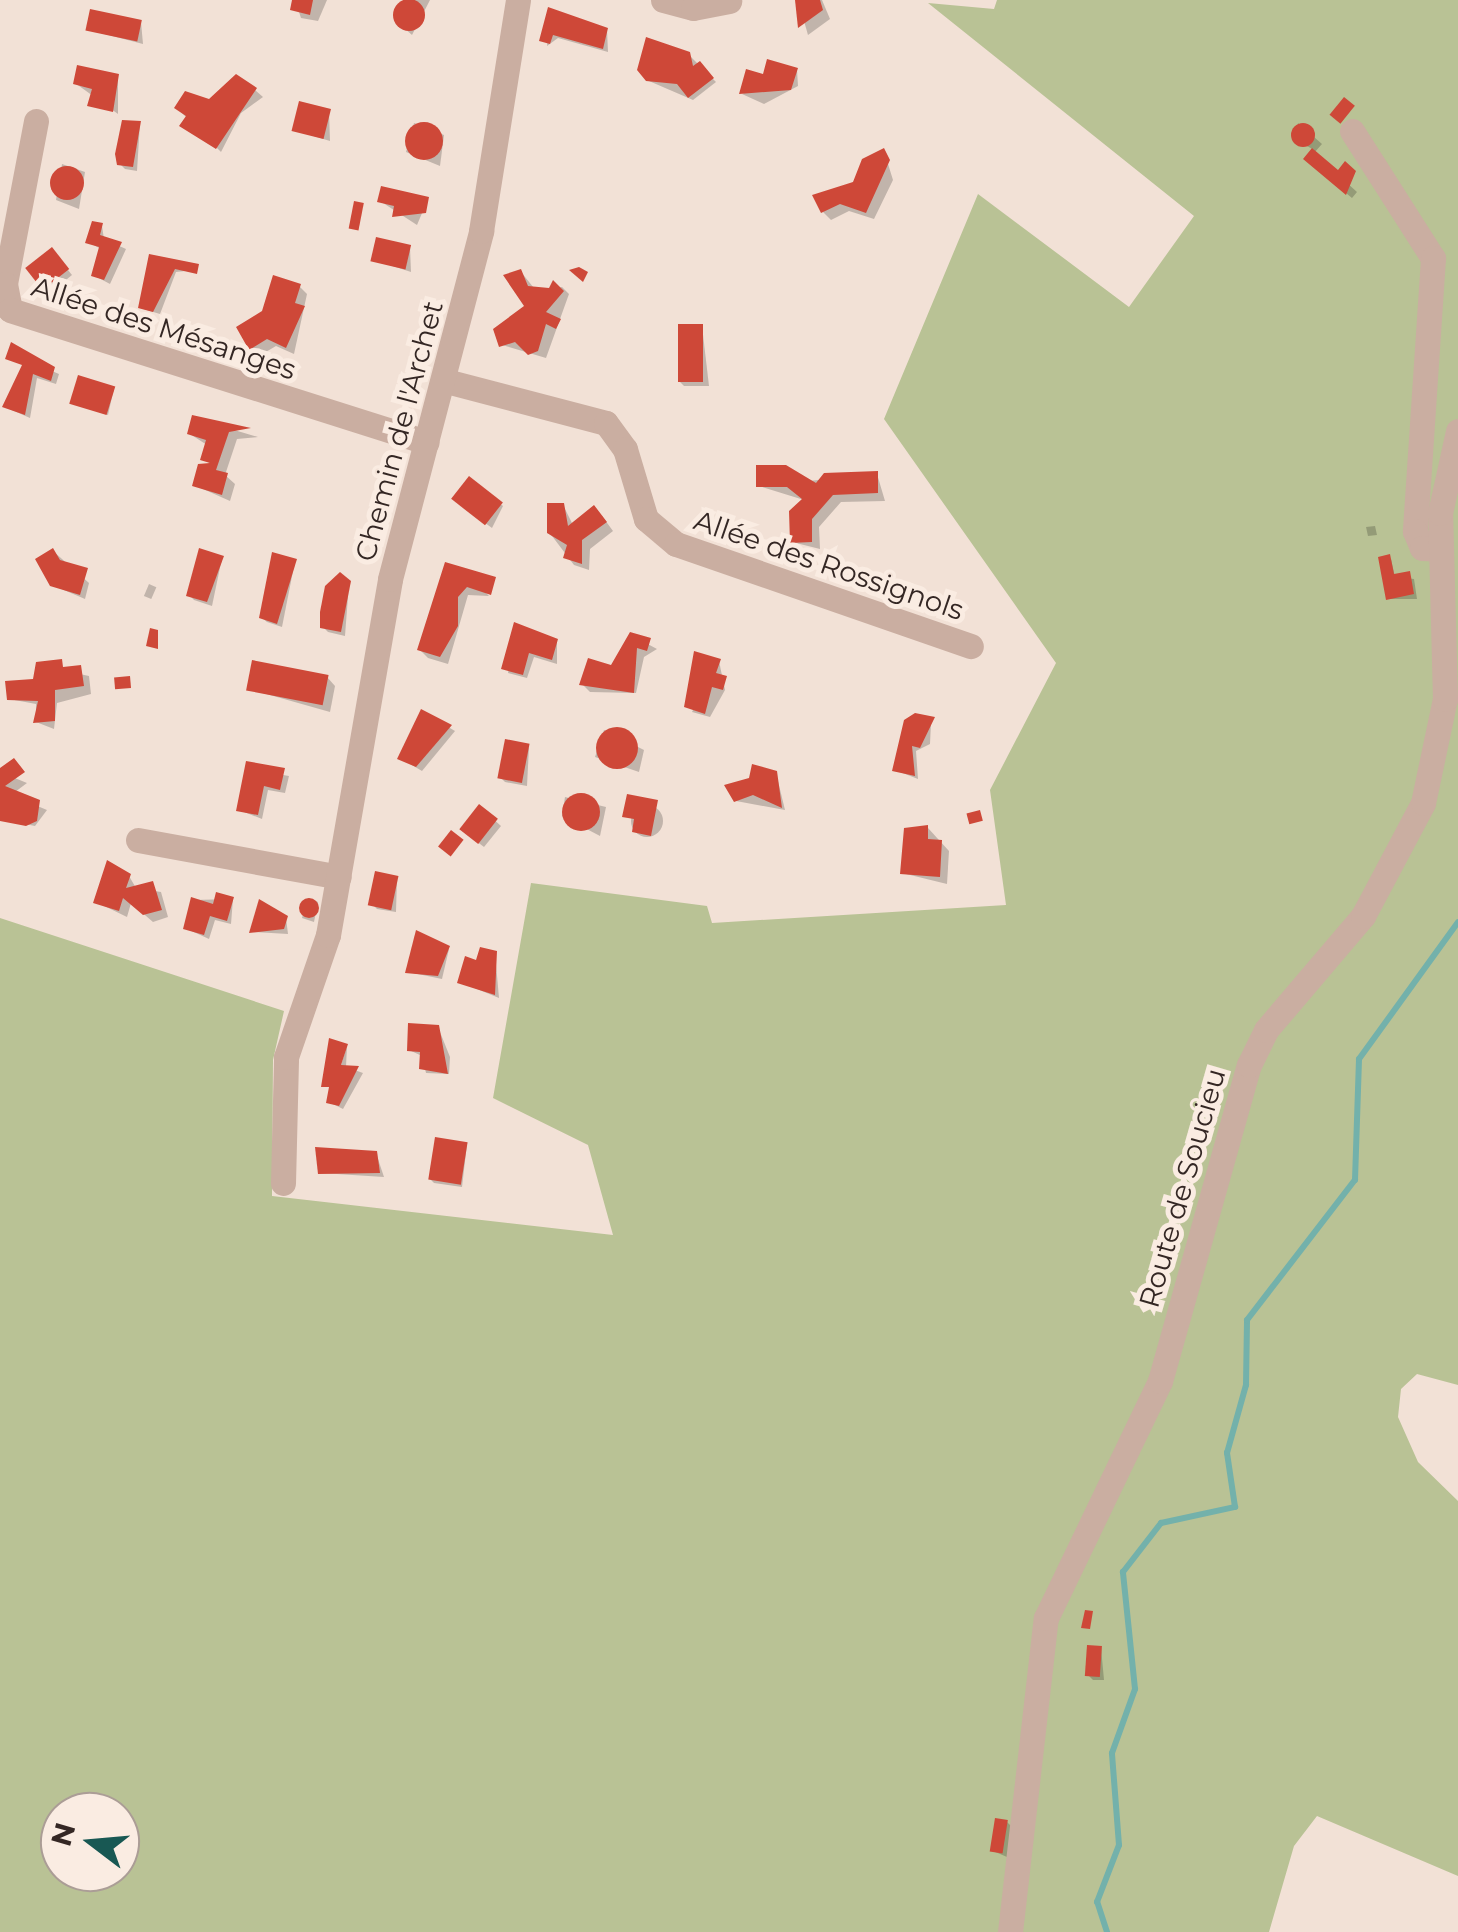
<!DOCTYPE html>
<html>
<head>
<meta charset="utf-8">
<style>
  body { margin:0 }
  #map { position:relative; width:1458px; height:1932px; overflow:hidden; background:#f2e1d6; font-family:Montserrat,sans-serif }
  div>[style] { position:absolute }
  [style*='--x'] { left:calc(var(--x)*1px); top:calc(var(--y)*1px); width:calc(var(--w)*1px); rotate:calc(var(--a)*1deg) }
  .green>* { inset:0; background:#b9c295 }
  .shadow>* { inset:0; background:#0003; transform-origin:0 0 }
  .round { border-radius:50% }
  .stream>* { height:6px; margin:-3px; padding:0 3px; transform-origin:3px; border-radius:3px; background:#73b1ab }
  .building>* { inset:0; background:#ce4838; transform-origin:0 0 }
  .minor>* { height:25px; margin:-12.5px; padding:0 12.5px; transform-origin:12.5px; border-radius:12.5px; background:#caaea1 }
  span { translate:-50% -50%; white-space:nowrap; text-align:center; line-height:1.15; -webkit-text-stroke:10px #faece2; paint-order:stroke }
  .street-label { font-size:28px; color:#342724 }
  .north { position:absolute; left:40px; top:1792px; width:100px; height:100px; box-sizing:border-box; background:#faece2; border:2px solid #ab9d96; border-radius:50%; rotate:286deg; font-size:28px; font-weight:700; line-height:40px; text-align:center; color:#342724 }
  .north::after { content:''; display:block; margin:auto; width:35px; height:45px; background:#185853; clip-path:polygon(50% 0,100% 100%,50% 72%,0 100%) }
</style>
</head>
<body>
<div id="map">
  <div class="green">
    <i style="clip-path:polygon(evenodd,997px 0,1458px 0,1458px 1385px,1417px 1374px,1401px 1389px,1398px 1417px,1418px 1462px,1458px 1501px,1458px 1876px,1317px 1816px,1294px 1846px,1269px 1932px,0 1932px,0 918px,284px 1011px,273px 1060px,272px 1196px,613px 1235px,588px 1145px,493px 1098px,531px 883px,707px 906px,712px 923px,1006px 905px,990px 790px,1056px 663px,884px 419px,978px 194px,1129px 307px,1194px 216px,928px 3px,994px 9px,997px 0,60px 1812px,120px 1812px,120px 1872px,60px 1872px,60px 1812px)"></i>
  </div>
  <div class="shadow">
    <i style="clip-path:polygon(295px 0,327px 0,318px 21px,301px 18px)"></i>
    <i style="clip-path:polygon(403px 0,430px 0,412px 35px,394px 19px,406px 14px)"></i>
    <i style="clip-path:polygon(798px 0,822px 0,830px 19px,808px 35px)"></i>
    <i style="clip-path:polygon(550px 11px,607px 30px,608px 52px,558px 38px,547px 46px)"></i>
    <i style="clip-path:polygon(141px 22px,143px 44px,89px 30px)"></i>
    <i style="clip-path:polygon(688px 54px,716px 82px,693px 100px,649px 81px)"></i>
    <i style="clip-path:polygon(797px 70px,798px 86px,764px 104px,742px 94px)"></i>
    <i style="clip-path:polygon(118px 76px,118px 114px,75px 83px)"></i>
    <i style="clip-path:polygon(255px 90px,263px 97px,241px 113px,221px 152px,177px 108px)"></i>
    <i style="clip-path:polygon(329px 112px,330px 141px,297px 131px)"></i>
    <i style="clip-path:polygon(140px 123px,137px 171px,125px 169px,120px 164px)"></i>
    <i style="clip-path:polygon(414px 123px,444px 135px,440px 166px,406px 152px)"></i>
    <i style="clip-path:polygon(1298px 123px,1322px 144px,1314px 153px,1357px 192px,1352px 198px,1311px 164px,1314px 150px,1295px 139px)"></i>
    <i style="clip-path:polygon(884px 151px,893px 180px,874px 219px,849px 211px,831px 220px,823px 212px)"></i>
    <i style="clip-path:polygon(62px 164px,85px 172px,79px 209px,56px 200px)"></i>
    <i style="clip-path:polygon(428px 199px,417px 225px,380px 201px)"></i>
    <i style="clip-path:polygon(102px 226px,104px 239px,126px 249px,110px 284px,93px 275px,101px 249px,88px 242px)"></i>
    <i style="clip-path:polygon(410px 248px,411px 272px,374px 260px)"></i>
    <i style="clip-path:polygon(56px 255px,72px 275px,50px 293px,46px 288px)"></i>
    <i style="clip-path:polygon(151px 257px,195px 270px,176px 272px,160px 314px,140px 308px)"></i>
    <i style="clip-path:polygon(521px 272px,538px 293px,562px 287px,569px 294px,546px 358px,502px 345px,527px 306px)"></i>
    <i style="clip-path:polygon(299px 286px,307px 294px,294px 354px,276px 346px,259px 356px,251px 348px)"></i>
    <i style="clip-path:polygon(702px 326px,709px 386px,684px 386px,679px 381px)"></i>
    <i style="clip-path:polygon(31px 362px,59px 374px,56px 384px,37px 378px,30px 418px,5px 407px)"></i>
    <i style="clip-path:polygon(114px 388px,108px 415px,72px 403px)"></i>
    <i style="clip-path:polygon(194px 418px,258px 437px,237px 439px,225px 475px,235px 484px,230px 501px,194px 485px,209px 466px,207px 445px,190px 434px)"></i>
    <i style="clip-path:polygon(877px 474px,885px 501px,841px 502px,819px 527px,820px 549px,792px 542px,804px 500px,759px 486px)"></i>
    <i style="clip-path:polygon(469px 479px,503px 506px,492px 528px,459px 504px)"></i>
    <i style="clip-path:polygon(563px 505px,573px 525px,602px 516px,613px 531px,590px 549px,589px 570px,574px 565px,549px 532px)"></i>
    <i style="clip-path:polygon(1366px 527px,1375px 526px,1377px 535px,1368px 536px)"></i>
    <i style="clip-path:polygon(53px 551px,89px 583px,85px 599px,52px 585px)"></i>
    <i style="clip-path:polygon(222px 558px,212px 606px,194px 600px,189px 595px)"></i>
    <i style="clip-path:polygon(1391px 559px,1395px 577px,1414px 579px,1417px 599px,1389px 599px)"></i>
    <i style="clip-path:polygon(295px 561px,282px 627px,267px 622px,261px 617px)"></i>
    <i style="clip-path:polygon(465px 570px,489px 596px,468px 595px,448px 664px,428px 658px,420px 650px)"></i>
    <i style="clip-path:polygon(349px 583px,345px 636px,328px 632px,323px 627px)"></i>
    <i style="left:149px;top:584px;width:8px;height:13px;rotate:23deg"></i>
    <i style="clip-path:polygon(516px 625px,557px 641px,557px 664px,534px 657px,527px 678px,508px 673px)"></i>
    <i style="clip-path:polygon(631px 635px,657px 649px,644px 657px,636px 693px,590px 692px,582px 684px,612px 670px)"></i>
    <i style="clip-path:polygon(719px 661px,725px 690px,710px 717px,692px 712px)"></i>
    <i style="clip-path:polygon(38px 665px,89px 676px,91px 694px,57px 703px,54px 729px,36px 722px,36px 704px,9px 699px,35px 681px)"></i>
    <i style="clip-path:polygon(327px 677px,335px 686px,330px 712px,249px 689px)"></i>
    <i style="clip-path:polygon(423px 712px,455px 731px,422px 771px,400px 758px)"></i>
    <i style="clip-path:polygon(907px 722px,931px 723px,930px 744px,916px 751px,918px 779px,895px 770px)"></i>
    <i style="clip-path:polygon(604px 730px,644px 750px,639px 772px,595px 757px)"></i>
    <i style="clip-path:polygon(529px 747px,527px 786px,505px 782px,500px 777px)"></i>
    <i style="clip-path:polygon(248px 769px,289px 776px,285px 793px,268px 790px,262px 819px,239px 810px)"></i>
    <i style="clip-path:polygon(0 772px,27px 783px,11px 795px,47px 810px,35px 826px,0 819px)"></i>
    <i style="clip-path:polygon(776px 773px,785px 810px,736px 801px)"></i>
    <i style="clip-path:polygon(565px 797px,606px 807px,600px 836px,562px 816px)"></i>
    <i class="round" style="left:631px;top:805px;width:32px;height:32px"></i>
    <i style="clip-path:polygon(480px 807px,501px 826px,484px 847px,467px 834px)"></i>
    <i style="clip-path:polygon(928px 828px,949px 851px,947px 884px,902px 873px)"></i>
    <i style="clip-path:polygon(129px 876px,136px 888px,161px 892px,168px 917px,153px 922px,131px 903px,127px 917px,96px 902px)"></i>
    <i style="clip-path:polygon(397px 878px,396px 912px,377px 909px,372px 904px)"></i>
    <i style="clip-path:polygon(308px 898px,318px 902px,314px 922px,302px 918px)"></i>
    <i style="clip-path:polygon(233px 899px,231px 924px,215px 920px,209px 939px,185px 928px,193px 900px)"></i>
    <i style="clip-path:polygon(286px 918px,288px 934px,252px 932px)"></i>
    <i style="clip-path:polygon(449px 949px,442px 979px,408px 972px)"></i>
    <i style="clip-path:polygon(495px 953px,499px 998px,460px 982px,478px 963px)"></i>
    <i style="clip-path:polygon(438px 1027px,450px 1057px,449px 1074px,426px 1073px,422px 1056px,409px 1050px)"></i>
    <i style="clip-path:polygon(347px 1046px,346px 1067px,363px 1073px,343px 1109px,329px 1102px)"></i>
    <i style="clip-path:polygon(467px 1144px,462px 1187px,434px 1183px,429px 1178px)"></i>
    <i style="clip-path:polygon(376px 1153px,384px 1177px,321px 1173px)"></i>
    <i style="clip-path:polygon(1101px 1648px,1104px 1680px,1093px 1680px,1088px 1675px)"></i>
    <i style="clip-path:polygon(1007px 1822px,1012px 1827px,1007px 1857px,993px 1851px)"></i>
  </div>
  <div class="stream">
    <i style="--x:1107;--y:1932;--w:32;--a:-108"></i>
    <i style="--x:1097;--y:1902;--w:61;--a:-68.9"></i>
    <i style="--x:1119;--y:1845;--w:92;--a:-94.4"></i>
    <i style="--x:1112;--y:1753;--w:68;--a:-70.2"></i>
    <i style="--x:1135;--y:1689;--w:118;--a:-95.9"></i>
    <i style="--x:1123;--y:1572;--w:62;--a:-52.2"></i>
    <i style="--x:1161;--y:1523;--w:76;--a:-12.2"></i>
    <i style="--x:1235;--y:1507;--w:55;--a:-98.4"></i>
    <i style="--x:1227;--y:1453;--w:71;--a:-74.4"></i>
    <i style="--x:1246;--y:1385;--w:65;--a:-89.1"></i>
    <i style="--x:1247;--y:1320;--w:177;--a:-52.4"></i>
    <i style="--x:1355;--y:1180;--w:121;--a:-88.1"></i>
    <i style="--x:1359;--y:1059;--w:169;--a:-54.1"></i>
  </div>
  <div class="building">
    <i class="round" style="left:393px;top:-1px;width:32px;height:32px"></i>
    <i style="clip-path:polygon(292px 0,313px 0,310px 15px,290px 10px)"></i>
    <i style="clip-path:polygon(795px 0,820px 0,823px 10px,798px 28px)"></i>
    <i style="clip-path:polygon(548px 7px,608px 28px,603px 49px,553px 35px,550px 44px,539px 41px)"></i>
    <i style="left:90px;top:9px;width:53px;height:22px;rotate:12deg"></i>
    <i style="clip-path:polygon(646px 37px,690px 52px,693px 66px,700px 61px,714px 78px,688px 98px,677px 84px,646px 81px,637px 70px)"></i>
    <i style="clip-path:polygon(767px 59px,798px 68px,791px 90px,739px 94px,746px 69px,763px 74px)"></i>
    <i style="clip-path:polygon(77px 65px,119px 74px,113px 112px,87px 106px,92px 89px,73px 84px)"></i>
    <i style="clip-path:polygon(236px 74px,257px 88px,216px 149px,179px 126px,186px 116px,174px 108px,185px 91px,209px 99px)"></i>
    <i style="left:1344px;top:97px;width:14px;height:23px;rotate:39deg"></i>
    <i style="left:299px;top:101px;width:33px;height:31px;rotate:14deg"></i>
    <i style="clip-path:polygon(122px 120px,141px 121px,133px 167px,117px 165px,115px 154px)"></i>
    <i class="round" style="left:405px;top:122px;width:38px;height:38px"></i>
    <i class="round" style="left:1291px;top:123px;width:24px;height:24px"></i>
    <i style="clip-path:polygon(884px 148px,890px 160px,866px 213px,840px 204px,821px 213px,812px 195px,853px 182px,862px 159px)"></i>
    <i style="clip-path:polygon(1312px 148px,1338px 170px,1345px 161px,1356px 171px,1346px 195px,1303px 159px)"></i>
    <i class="round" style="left:50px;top:166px;width:34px;height:34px"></i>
    <i style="clip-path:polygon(381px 186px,429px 197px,426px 213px,392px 217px,394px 206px,377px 202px)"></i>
    <i style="left:354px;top:201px;width:10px;height:28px;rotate:11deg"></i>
    <i style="clip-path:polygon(92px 221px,103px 223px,100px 235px,122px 242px,104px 280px,91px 276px,99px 247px,85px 243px)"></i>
    <i style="left:376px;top:237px;width:36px;height:25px;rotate:13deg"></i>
    <i style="left:52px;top:247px;width:28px;height:34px;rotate:52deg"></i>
    <i style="clip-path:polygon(149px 254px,199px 264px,197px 274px,175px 269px,153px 312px,138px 308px)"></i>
    <i style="clip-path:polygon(579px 267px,588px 272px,583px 282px,569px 270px)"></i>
    <i style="clip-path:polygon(521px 269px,528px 286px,549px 288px,553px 280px,564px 291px,546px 312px,561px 319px,556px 329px,546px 324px,538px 351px,528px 355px,515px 342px,499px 347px,493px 329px,524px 306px,503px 275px)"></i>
    <i style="clip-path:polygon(273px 275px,301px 284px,295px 303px,305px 306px,286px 348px,267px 339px,249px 350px,236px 327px,262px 311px)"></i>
    <i style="left:678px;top:324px;width:25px;height:58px"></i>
    <i style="clip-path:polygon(11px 342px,55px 367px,51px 381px,33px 374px,25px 415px,2px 407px,22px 365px,5px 359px)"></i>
    <i style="left:78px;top:375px;width:39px;height:30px;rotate:17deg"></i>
    <i style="clip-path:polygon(192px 415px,251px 428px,229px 432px,216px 470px,228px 473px,222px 495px,192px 486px,198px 464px,210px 463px,200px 460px,206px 440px,187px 434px)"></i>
    <i style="clip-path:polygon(756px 465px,786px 465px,816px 483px,824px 473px,878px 471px,878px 493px,833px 495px,812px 519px,812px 542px,790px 543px,789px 511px,802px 499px,787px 487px,756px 487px)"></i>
    <i style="left:469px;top:476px;width:43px;height:29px;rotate:38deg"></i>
    <i style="clip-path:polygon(547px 503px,564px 503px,568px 526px,594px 505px,607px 522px,582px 540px,582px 564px,563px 558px,567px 545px,547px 533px)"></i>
    <i style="clip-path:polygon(53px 548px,60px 560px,88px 568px,80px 595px,50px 586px,35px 559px)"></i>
    <i style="clip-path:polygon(199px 548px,224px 556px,207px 602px,186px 596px)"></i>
    <i style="clip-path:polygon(272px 552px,297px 559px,277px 624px,259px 618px)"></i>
    <i style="clip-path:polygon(1390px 554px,1394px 574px,1410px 571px,1414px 594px,1386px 600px,1378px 557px)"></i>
    <i style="clip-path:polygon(445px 562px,496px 577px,491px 595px,467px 587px,458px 597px,458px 626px,440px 657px,417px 650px)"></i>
    <i style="clip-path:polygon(340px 572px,351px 581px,341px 632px,320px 628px,320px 612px,325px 586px)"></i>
    <i style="clip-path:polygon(514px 622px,558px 639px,552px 660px,529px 653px,523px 675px,501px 669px)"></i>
    <i style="clip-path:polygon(150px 628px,158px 630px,158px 649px,146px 646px)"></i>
    <i style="clip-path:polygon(630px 632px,651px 638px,647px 651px,637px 648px,634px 693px,579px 685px,588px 658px,611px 665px)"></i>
    <i style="clip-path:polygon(694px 651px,721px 659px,716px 673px,727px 676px,723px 690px,712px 687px,705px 714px,684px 707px)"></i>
    <i style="clip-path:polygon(62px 659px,63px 667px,81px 665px,84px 686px,55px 690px,55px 721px,33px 723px,38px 701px,7px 700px,5px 681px,33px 679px,36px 662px)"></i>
    <i style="left:252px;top:660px;width:78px;height:31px;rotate:11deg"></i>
    <i style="left:130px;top:676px;width:12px;height:16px;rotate:85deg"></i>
    <i style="clip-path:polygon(421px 709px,452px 725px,416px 767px,397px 759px)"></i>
    <i style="clip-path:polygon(915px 713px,935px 717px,920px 748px,912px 746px,915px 776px,892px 771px,904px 720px)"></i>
    <i class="round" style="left:596px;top:727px;width:42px;height:42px"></i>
    <i style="left:505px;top:739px;width:25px;height:40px;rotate:11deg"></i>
    <i style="clip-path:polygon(14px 758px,25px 772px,5px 786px,40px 800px,37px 821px,26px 826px,0 821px,0 768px)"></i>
    <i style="clip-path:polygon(246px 761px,285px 768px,280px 790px,264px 786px,258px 815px,236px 811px)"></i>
    <i style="clip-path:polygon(752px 764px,777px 771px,782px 808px,753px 795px,734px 802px,724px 785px,749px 778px)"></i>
    <i class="round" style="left:562px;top:793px;width:38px;height:38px"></i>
    <i style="clip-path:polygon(627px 794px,658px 800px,651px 836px,632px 832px,634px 819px,622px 817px)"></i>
    <i style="left:479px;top:804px;width:24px;height:32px;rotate:38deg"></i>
    <i style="left:980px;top:810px;width:11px;height:14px;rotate:75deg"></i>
    <i style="clip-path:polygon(928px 825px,928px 839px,942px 840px,940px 877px,900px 874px,904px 828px)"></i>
    <i style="left:451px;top:830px;width:16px;height:21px;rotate:38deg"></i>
    <i style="clip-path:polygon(107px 860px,131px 874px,126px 888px,153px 881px,162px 910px,143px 915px,123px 898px,119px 911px,93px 903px)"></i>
    <i style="left:375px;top:871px;width:24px;height:35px;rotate:12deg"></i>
    <i style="clip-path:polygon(216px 892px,234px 897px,227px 921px,210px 916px,204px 935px,183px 929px,191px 897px,213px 904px)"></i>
    <i class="round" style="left:299px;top:898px;width:20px;height:20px"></i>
    <i style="clip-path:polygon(259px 899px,288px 916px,284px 929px,249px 933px)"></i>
    <i style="clip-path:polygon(416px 930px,450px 946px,438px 976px,405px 973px)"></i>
    <i style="clip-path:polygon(480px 947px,497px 951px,495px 995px,457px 983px,465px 956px,476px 960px)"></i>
    <i style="clip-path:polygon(408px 1023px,439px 1025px,448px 1074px,419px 1069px,420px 1052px,407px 1051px)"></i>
    <i style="clip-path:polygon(329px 1038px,348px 1044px,341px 1065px,359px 1066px,339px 1106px,326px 1103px,329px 1087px,321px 1087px)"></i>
    <i style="left:435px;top:1137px;width:33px;height:43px;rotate:9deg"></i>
    <i style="clip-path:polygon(315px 1147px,377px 1151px,380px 1173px,318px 1174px)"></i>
    <i style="clip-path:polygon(1085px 1610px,1093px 1611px,1090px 1629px,1081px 1628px)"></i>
    <i style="left:1087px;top:1645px;width:15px;height:31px;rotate:4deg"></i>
    <i style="left:995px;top:1818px;width:13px;height:34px;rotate:9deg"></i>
  </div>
  <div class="minor">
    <i style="--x:663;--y:0;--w:31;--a:15"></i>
    <i style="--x:693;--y:8;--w:37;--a:-11"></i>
    <i style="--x:36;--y:121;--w:166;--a:100.8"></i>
    <i style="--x:5;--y:284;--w:26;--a:79"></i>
    <i style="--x:10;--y:310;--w:437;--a:17.6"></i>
    <i style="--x:1352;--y:131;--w:151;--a:57.5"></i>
    <i style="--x:1433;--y:258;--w:274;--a:93.8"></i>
    <i style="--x:1415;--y:531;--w:18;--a:68"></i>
    <i style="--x:1422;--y:548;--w:17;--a:3"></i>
    <i style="--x:446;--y:381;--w:165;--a:14.7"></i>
    <i style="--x:606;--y:423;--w:32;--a:54"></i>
    <i style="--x:625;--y:449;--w:73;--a:73.3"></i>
    <i style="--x:646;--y:519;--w:39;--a:40"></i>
    <i style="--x:676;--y:544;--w:312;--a:19.1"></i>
    <i style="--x:138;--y:840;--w:204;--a:10.4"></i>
    <i style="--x:283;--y:1183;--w:126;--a:-88.6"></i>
    <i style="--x:286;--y:1057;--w:129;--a:-71"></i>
    <i style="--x:328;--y:935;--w:361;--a:-80.1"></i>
    <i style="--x:390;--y:579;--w:360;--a:-75.3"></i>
    <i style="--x:481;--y:231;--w:234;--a:-80.9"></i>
    <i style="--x:1010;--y:1932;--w:316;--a:-83.5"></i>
    <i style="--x:1046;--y:1618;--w:263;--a:-64.3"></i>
    <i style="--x:1160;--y:1381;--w:328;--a:-74.3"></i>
    <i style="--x:1249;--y:1065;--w:39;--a:-64"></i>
    <i style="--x:1266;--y:1030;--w:150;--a:-49.6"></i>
    <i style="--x:1363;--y:916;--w:128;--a:-62"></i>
    <i style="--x:1423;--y:803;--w:106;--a:-78.1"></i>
    <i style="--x:1445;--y:699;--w:186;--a:-91.5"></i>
    <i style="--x:1440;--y:513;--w:84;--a:-77.6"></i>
  </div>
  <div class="street-label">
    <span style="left:164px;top:328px;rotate:18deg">Allée des Mésanges</span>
    <span style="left:399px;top:431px;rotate:-75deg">Chemin de l'Archet</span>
    <span style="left:829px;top:565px;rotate:19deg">Allée des Rossignols</span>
    <span style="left:1182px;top:1188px;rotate:-74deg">Route de Soucieu</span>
  </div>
  <div class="north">N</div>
</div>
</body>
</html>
